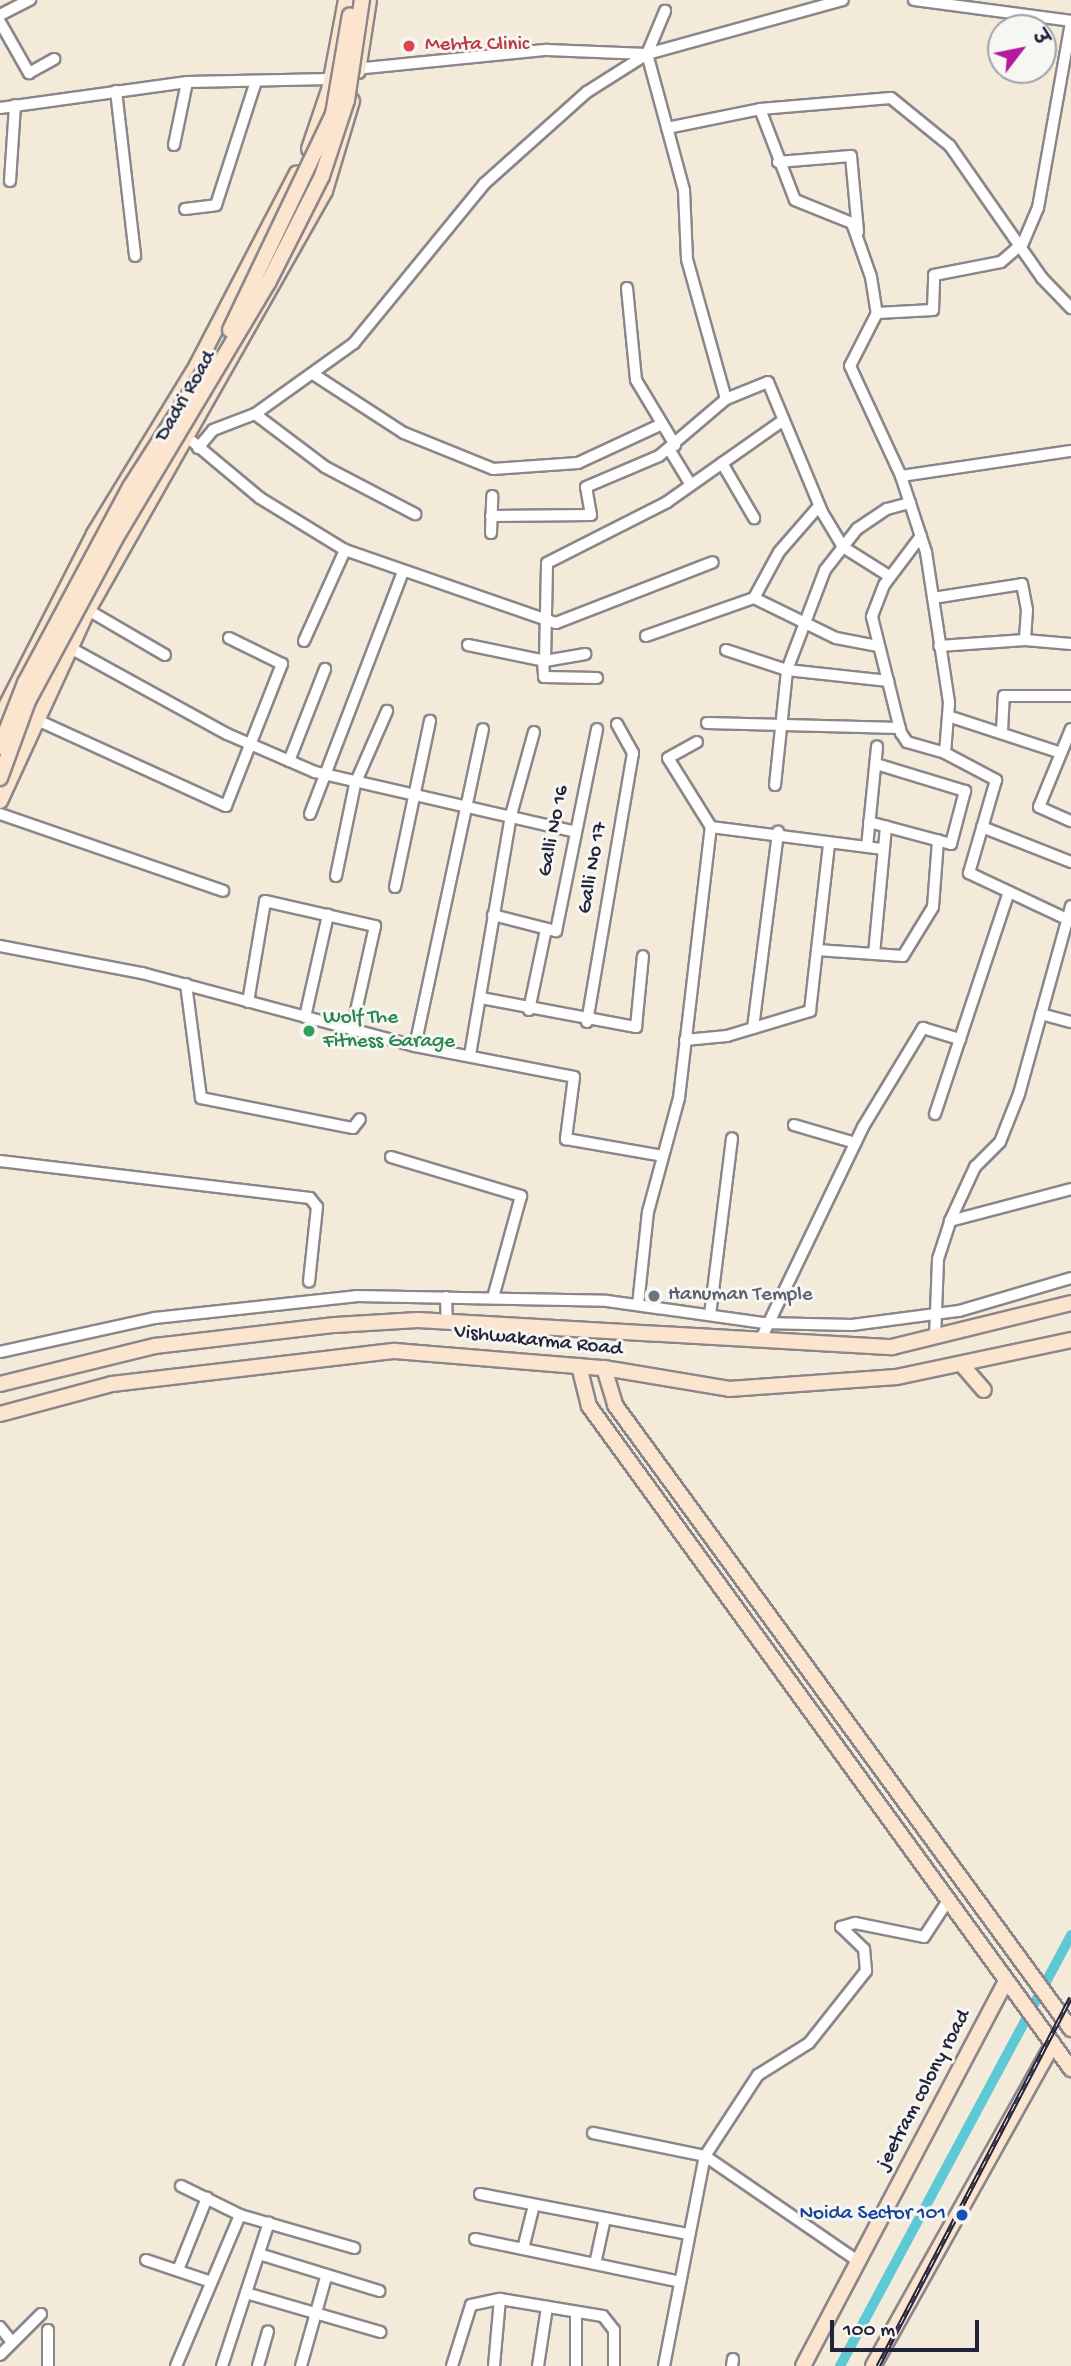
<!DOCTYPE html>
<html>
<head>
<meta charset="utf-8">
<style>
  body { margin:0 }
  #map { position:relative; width:1071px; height:2366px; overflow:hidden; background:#f4eada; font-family:"Gochi Hand","Playpen Sans Deva",sans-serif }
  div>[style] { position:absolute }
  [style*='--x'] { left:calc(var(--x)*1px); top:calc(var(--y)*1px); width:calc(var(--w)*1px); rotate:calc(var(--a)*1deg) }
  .canal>* { height:10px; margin:-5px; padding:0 5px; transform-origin:5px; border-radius:5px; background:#5dc8d6 }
  .roads { filter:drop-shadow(2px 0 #8b868a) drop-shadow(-2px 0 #8b868a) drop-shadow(0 2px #8b868a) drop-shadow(0 -2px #8b868a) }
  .street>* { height:10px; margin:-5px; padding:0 5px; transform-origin:5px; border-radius:5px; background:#fff }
  .secondary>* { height:14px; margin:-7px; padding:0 7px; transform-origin:7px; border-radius:7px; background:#fce5cf }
  .rail>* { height:5px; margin-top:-2.5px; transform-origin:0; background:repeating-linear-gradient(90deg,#f6f6f2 0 8px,#22223b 0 16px); box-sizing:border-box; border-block:2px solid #22223b }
  .bridges { filter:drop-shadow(2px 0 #8b868a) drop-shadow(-2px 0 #8b868a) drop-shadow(0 2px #8b868a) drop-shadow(0 -2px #8b868a) }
  .secondary-bridge>* { height:14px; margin:-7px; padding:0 7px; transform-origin:7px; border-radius:7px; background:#fce5cf }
  .dots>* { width:19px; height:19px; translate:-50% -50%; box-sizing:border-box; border:4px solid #f6f6f2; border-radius:50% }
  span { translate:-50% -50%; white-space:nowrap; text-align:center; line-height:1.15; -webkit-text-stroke:6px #f6f6f2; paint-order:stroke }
  .health-label { font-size:21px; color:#be3a42 }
  .left { translate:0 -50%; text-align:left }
  .street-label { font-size:21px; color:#22223b }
  .leisure-label { font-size:21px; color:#27864d }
  .worship-label { font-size:21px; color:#5b616d }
  .transit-label { font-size:21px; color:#164399 }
  .right { translate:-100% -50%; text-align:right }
  .north { position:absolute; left:987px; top:14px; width:70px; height:70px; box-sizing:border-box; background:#f6f6f2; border:2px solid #a1a1a9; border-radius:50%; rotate:58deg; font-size:19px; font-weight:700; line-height:28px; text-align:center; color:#22223b }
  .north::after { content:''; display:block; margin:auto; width:24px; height:32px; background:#b5179e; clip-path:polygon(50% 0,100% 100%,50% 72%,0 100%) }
  .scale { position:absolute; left:830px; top:2320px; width:149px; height:32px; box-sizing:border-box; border:4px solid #22223b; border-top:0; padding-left:9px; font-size:21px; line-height:24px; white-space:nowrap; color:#22223b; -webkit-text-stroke:5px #f6f6f2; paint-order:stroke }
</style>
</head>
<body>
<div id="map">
  <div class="canal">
    <i style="--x:840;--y:2366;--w:489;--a:-61.8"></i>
  </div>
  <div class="roads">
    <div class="street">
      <i style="--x:914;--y:0;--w:158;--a:7.6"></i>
      <i style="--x:0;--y:15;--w:34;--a:-27"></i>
      <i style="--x:0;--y:22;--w:59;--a:60.4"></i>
      <i style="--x:29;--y:73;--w:29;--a:-29"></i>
      <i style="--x:355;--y:69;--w:193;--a:-5.7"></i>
      <i style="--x:547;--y:50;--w:100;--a:2.3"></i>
      <i style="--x:647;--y:54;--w:203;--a:-15.4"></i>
      <i style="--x:116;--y:91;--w:166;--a:83.4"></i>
      <i style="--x:0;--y:108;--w:189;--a:-7.9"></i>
      <i style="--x:187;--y:82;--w:144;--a:-1.2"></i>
      <i style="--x:760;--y:109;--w:97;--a:69"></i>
      <i style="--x:795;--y:200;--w:61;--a:22"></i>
      <i style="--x:852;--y:223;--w:57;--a:70.6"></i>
      <i style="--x:871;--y:277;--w:36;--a:81"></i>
      <i style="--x:877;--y:313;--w:59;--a:117"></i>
      <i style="--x:850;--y:366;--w:121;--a:65.1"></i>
      <i style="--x:901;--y:476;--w:80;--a:71.8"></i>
      <i style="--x:926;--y:552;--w:153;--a:81.3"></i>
      <i style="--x:949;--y:703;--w:50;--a:94.6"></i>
      <i style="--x:945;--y:753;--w:58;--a:27.9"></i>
      <i style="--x:996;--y:780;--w:97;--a:106.2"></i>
      <i style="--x:969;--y:873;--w:113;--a:25.2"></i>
      <i style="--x:667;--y:128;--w:95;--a:-11.5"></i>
      <i style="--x:760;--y:109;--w:131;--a:-4.8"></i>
      <i style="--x:891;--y:98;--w:76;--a:39.1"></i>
      <i style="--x:950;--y:146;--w:161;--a:55.1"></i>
      <i style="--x:1042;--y:278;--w:42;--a:46"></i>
      <i style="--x:174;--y:145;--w:64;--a:-78.3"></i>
      <i style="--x:778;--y:162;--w:73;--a:-4.7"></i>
      <i style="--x:851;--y:156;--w:76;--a:84.7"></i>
      <i style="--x:10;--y:181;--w:76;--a:-86.2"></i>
      <i style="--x:185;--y:209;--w:31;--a:-7"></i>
      <i style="--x:216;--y:205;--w:127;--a:-72.1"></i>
      <i style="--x:627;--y:288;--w:92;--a:84.4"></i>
      <i style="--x:636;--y:380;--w:76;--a:59"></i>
      <i style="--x:877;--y:313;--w:56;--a:-3.1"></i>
      <i style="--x:933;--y:310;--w:35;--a:-88"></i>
      <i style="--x:934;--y:275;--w:68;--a:-11"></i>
      <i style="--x:1001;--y:262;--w:29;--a:-41"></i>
      <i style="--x:1023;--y:243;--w:38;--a:-67"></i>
      <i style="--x:1038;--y:208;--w:189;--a:-79.9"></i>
      <i style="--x:313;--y:374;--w:108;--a:33"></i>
      <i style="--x:404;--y:433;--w:96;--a:22"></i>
      <i style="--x:493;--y:469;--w:85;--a:-4"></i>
      <i style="--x:578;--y:463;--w:93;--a:-24.9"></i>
      <i style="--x:726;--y:399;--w:45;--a:-22"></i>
      <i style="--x:768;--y:382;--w:141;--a:67.4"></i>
      <i style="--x:822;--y:512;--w:41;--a:59"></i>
      <i style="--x:843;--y:547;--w:54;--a:32.2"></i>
      <i style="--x:255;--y:414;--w:88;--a:37.1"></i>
      <i style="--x:325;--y:467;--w:102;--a:27.6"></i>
      <i style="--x:187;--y:437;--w:95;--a:39.9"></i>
      <i style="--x:260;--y:498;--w:100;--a:31.5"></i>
      <i style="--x:345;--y:550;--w:223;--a:19.1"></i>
      <i style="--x:556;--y:623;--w:168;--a:-21.2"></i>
      <i style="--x:198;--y:448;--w:23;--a:-50"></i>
      <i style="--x:213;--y:430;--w:45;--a:-20.9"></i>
      <i style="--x:255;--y:414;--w:122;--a:-35.6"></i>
      <i style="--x:354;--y:343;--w:205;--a:-50.7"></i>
      <i style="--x:484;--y:184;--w:138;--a:-41.8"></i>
      <i style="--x:587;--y:92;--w:71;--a:-32.3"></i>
      <i style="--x:669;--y:449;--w:42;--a:58.6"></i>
      <i style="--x:722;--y:463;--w:64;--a:59.8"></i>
      <i style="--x:901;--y:476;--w:172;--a:-8.4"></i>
      <i style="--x:491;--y:516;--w:100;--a:-0.6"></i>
      <i style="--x:591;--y:515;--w:28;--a:-100"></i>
      <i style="--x:586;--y:487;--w:79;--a:-23"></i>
      <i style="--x:659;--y:456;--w:88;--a:-40.4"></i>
      <i style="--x:726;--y:399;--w:145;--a:-105.6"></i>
      <i style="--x:687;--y:259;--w:69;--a:-92.5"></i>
      <i style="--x:684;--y:190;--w:141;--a:-105.2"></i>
      <i style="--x:647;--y:54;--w:47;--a:-67.3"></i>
      <i style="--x:491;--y:533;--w:37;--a:-88"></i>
      <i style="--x:921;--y:536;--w:61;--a:127.1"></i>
      <i style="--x:884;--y:585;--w:34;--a:111"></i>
      <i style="--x:872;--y:617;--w:120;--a:76"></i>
      <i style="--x:901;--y:733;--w:11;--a:56"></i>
      <i style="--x:907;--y:742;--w:40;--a:16"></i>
      <i style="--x:754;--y:598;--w:52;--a:-61.5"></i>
      <i style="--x:779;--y:552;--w:61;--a:-49"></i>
      <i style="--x:933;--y:598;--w:90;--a:-8.9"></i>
      <i style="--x:1022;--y:584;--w:26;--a:79"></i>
      <i style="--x:1027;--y:610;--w:30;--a:94"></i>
      <i style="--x:1025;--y:640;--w:86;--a:176"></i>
      <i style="--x:88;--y:610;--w:89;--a:30.3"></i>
      <i style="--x:646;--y:636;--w:114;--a:-19.4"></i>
      <i style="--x:754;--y:598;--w:91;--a:26"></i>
      <i style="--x:836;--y:638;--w:43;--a:10.8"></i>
      <i style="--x:1025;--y:640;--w:46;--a:5"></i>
      <i style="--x:304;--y:641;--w:100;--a:-65.7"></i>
      <i style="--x:65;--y:645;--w:185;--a:28.8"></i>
      <i style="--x:227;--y:734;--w:96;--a:23.4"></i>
      <i style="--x:315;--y:772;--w:265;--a:12.9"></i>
      <i style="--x:468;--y:645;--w:79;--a:11.7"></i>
      <i style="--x:545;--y:661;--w:41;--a:-9.9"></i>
      <i style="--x:726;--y:650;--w:64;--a:18.2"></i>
      <i style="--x:787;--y:670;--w:102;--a:6.2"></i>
      <i style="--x:543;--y:661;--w:16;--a:86"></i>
      <i style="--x:544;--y:677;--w:53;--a:1.1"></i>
      <i style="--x:545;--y:661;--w:98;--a:-88.8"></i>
      <i style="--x:547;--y:563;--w:135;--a:-26.9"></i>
      <i style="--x:667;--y:502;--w:139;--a:-35.1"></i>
      <i style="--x:948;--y:716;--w:119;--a:18.1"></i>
      <i style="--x:35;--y:719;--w:210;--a:24.5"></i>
      <i style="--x:226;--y:806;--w:153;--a:-68.5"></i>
      <i style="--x:282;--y:664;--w:59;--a:-153.9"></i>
      <i style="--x:707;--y:723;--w:193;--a:1.5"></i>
      <i style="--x:1071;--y:729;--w:84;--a:112.3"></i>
      <i style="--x:1039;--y:807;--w:35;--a:24"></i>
      <i style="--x:1002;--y:731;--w:35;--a:-87"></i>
      <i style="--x:1004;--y:696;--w:67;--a:0"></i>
      <i style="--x:289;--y:761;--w:99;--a:-68.6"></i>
      <i style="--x:775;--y:785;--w:116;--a:-84"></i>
      <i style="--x:787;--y:670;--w:107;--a:-69.2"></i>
      <i style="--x:825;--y:570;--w:52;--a:-52"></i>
      <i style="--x:857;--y:529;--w:36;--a:-34"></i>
      <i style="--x:887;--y:509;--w:24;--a:-15"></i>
      <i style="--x:0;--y:814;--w:236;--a:19"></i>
      <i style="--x:310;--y:814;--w:259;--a:-69"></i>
      <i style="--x:869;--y:822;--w:85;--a:15"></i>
      <i style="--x:951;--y:844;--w:55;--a:-75.2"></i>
      <i style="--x:965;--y:791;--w:93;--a:-163.1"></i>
      <i style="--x:711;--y:827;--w:172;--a:7.3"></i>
      <i style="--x:982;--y:827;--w:96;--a:21.5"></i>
      <i style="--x:867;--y:847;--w:101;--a:-84.3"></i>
      <i style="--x:336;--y:876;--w:94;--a:-78.3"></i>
      <i style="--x:355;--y:784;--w:80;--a:-66.3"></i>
      <i style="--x:395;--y:887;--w:170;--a:-78.1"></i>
      <i style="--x:493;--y:915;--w:65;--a:14.3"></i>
      <i style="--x:556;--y:931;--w:206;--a:-78.5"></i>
      <i style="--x:0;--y:946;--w:145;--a:10.8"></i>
      <i style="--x:142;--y:973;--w:283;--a:15"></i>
      <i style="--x:415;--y:1046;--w:162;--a:11"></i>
      <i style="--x:574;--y:1077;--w:63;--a:97.4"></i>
      <i style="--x:566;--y:1139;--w:98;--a:9.9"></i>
      <i style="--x:817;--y:950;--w:86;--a:4"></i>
      <i style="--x:903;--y:956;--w:57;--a:-58.5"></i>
      <i style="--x:933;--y:907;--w:67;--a:-85.7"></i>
      <i style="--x:874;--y:954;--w:128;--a:-84.6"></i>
      <i style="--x:186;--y:984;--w:115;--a:82.5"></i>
      <i style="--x:201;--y:1098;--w:155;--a:11.2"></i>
      <i style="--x:353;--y:1128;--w:11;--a:-52"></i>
      <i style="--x:481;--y:998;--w:158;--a:10.6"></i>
      <i style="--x:636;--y:1027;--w:71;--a:-84.4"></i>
      <i style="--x:248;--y:1002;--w:102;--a:-80.4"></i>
      <i style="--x:265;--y:901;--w:113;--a:12.8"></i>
      <i style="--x:375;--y:926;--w:106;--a:102.6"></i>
      <i style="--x:529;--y:1010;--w:83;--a:-78.1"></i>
      <i style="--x:1041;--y:1014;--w:31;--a:15"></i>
      <i style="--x:305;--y:1017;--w:105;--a:-77.3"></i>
      <i style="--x:587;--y:1022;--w:273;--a:-80.3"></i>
      <i style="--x:633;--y:753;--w:33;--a:-119"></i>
      <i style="--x:753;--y:1028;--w:198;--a:-82.7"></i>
      <i style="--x:685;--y:1040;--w:42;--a:-5.4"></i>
      <i style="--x:727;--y:1036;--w:87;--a:-16.8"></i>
      <i style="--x:810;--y:1011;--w:168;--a:-83.5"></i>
      <i style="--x:415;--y:1046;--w:324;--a:-77.9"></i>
      <i style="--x:470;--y:1055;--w:243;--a:-80.3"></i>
      <i style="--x:511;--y:815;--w:86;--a:-74.5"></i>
      <i style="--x:935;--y:1114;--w:234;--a:-71.6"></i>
      <i style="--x:794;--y:1125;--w:64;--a:16.4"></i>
      <i style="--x:391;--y:1157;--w:136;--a:16.7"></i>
      <i style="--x:521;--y:1196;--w:106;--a:105.4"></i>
      <i style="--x:0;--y:1161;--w:312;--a:6.8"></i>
      <i style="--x:310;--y:1198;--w:11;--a:52"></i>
      <i style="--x:317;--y:1207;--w:75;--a:96.1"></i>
      <i style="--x:950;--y:1221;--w:125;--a:-14.8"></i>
      <i style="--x:446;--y:1297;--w:25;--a:88"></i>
      <i style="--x:638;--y:1305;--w:94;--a:-83.9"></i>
      <i style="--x:648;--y:1212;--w:118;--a:-74.8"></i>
      <i style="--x:679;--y:1098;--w:273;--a:-83.3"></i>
      <i style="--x:711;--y:827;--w:81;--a:-121.9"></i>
      <i style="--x:668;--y:758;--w:33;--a:-29"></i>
      <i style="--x:710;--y:1315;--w:178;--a:-82.9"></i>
      <i style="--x:935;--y:1338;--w:79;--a:-87.8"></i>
      <i style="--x:938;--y:1259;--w:40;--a:-72"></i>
      <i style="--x:950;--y:1221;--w:60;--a:-65.2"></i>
      <i style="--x:975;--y:1167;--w:35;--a:-45"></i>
      <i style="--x:1000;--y:1142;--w:52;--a:-68.4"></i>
      <i style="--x:1019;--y:1094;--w:195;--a:-74.5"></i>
      <i style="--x:761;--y:1339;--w:235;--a:-64.3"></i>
      <i style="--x:863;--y:1127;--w:116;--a:-58.8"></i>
      <i style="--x:923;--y:1028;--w:39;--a:17"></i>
      <i style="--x:0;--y:1352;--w:159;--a:-12.4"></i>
      <i style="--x:155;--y:1318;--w:202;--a:-6.2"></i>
      <i style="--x:356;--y:1296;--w:251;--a:1.1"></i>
      <i style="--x:607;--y:1301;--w:159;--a:8"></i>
      <i style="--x:764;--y:1323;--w:88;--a:1.3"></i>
      <i style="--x:852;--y:1325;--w:108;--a:-7.5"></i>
      <i style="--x:959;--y:1311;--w:117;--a:-16.4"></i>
      <i style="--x:593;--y:2133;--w:114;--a:11.6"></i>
      <i style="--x:705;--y:2156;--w:187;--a:34.5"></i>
      <i style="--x:181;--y:2186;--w:66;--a:26.2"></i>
      <i style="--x:480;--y:2194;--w:211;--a:10.9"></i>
      <i style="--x:475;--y:2239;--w:205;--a:11.8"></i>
      <i style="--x:523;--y:2249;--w:45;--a:-76"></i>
      <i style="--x:259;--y:2254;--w:126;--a:17.1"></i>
      <i style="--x:146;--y:2260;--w:65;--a:18.7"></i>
      <i style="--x:595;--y:2264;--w:47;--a:-77.7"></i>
      <i style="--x:178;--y:2270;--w:78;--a:-68.1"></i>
      <i style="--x:246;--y:2293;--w:140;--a:16.2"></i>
      <i style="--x:576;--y:2312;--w:54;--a:90"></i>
      <i style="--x:0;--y:2327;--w:18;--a:52"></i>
      <i style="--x:0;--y:2355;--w:58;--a:-45"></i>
      <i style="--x:48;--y:2366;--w:36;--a:-90"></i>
      <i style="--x:176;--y:2366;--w:164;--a:-67"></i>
      <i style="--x:240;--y:2215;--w:119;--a:16.1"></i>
      <i style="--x:222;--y:2366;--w:151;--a:-71.9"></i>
      <i style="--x:258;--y:2366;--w:36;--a:-74"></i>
      <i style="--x:301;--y:2366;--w:92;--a:-74.3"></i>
      <i style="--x:452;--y:2366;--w:64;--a:-72.7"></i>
      <i style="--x:471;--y:2305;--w:30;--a:-12"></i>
      <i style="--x:494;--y:2366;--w:67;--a:-84.9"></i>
      <i style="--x:500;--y:2299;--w:104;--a:9.4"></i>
      <i style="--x:603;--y:2316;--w:18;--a:52"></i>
      <i style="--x:614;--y:2330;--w:36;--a:90"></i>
      <i style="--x:538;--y:2366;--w:60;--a:-81.3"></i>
      <i style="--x:664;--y:2366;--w:214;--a:-79"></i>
      <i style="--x:705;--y:2156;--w:97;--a:-56.8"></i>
      <i style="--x:758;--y:2075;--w:60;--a:-32.1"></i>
      <i style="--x:809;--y:2043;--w:92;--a:-51.6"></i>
      <i style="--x:866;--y:1971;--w:22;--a:-95"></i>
      <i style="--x:864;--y:1949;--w:32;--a:-136"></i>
      <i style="--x:841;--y:1927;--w:15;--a:-16"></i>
      <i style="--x:855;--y:1923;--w:70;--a:11.5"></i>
      <i style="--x:924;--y:1937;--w:42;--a:-56.7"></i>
      <i style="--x:732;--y:2366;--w:7;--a:-82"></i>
    </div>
    <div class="secondary">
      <i style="--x:358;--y:71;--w:72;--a:-81.2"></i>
      <i style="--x:309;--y:149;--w:62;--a:-71.3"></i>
      <i style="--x:329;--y:90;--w:92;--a:-79.3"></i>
      <i style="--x:0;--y:718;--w:207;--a:-62.9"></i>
      <i style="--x:94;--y:534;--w:198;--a:-58.6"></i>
      <i style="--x:197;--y:365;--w:216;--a:-62.5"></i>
      <i style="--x:0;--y:801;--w:210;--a:-65.3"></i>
      <i style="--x:88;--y:610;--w:481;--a:-60.5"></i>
      <i style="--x:325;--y:191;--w:94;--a:-73.3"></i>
      <i style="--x:962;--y:1365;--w:33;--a:49"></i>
      <i style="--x:579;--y:1366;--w:41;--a:76"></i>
      <i style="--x:589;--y:1406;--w:820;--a:53.98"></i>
      <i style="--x:604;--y:1368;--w:39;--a:73"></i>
      <i style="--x:615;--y:1405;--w:773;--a:53.84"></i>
      <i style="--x:0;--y:1384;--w:160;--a:-13.8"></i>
      <i style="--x:155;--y:1346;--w:181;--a:-6.7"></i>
      <i style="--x:335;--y:1325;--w:83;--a:-3.4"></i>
      <i style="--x:418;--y:1320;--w:475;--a:3.3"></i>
      <i style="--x:892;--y:1347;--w:184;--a:-13.8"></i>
      <i style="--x:0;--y:1414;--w:116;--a:-15"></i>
      <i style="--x:112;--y:1384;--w:285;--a:-6.7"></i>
      <i style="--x:395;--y:1351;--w:210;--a:4.7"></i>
      <i style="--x:604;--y:1368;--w:127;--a:9.5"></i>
      <i style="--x:729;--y:1389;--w:168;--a:-4.1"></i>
      <i style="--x:897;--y:1377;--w:178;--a:-12"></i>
      <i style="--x:803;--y:2366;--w:435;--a:-62.2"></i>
      <i style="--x:873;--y:2366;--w:369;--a:-60.8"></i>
    </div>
  </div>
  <div class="rail">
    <i style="--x:878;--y:2366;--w:416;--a:-62.4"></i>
  </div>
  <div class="bridges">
    <div class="secondary-bridge">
      <i style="--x:230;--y:330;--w:239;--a:-64.5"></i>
      <i style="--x:333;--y:114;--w:100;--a:-80.3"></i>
      <i style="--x:0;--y:747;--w:69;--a:-68.7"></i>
      <i style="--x:25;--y:683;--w:222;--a:-61.8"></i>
      <i style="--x:130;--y:487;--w:148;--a:-57.4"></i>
      <i style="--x:0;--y:778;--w:82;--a:-70"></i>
      <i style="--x:28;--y:701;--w:182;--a:-61.7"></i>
      <i style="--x:114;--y:541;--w:300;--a:-59.2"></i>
      <i style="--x:268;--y:283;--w:120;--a:-63.2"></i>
      <i style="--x:322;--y:176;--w:80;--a:-71.8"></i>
      <i style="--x:347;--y:100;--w:101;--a:-81.5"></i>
    </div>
  </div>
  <div class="dots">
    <i style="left:409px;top:46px;background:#e0444e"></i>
    <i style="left:309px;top:1031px;background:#2e9e5b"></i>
    <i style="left:654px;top:1296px;background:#6b7280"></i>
    <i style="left:962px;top:2215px;background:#1a4fb4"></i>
  </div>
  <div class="health-label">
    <span class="left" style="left:425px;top:46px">Mehta Clinic</span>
  </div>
  <div class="street-label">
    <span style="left:187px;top:397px;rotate:-60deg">Dadri Road</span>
    <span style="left:555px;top:831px;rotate:-79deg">Galli No 16</span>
    <span style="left:594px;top:868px;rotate:-80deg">Galli No 17</span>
    <span style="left:538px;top:1342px;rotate:6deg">Vishwakarma Road</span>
    <span style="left:925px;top:2090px;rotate:-62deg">jeetram colony road</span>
  </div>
  <div class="leisure-label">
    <span class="left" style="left:323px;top:1031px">Wolf The<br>Fitness Garage</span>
  </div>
  <div class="worship-label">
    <span class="left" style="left:668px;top:1296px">Hanuman Temple</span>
  </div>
  <div class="transit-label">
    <span class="right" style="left:946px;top:2215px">Noida Sector 101</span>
  </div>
  <div class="north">उ</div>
  <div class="scale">100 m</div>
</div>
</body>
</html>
